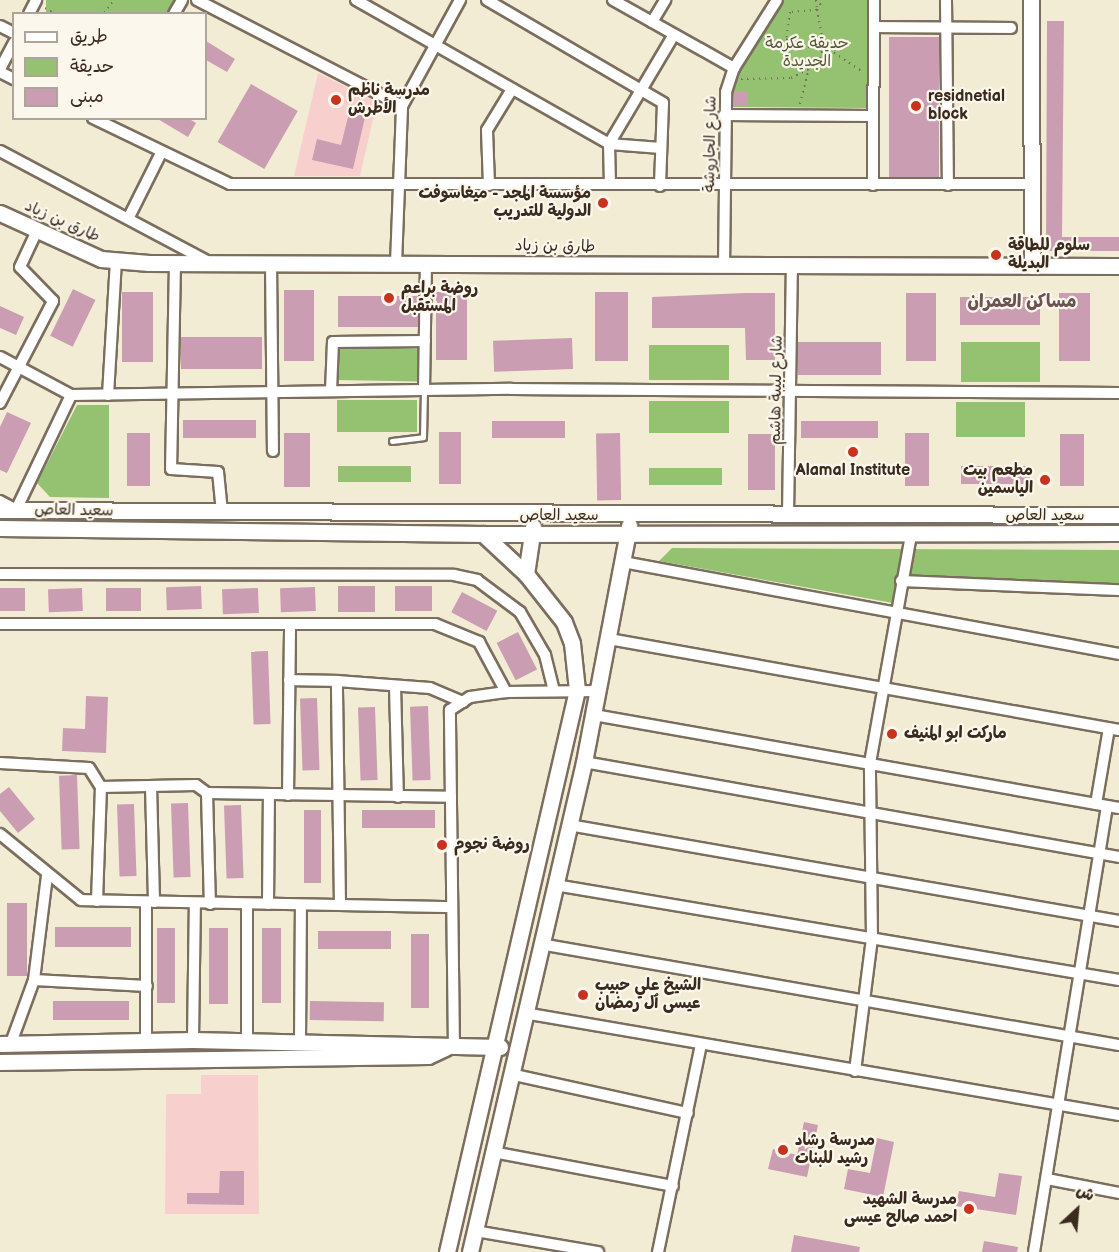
<!DOCTYPE html>
<html>
<head>
<meta charset="utf-8">
<style>
  body { margin:0 }
  #map { position:relative; width:1119px; height:1252px; overflow:hidden; background:#f3ecd5; font-family:"Balsamiq Sans","Playpen Sans Arabic",sans-serif }
  div>[style] { position:absolute }
  [style*='--x'] { left:calc(var(--x)*1px); top:calc(var(--y)*1px); width:calc(var(--w)*1px); rotate:calc(var(--a)*1deg) }
  .built>* { inset:0; background:#f7d0cd }
  .green>* { inset:0; background:#95c270; transform-origin:0 0 }
  .building>* { inset:0; background:#cb9db3; transform-origin:0 0 }
  .path>* { height:2px; margin-top:-1px; transform-origin:0; background:repeating-linear-gradient(90deg,#7b6e5e 0 1.5px,transparent 0 6px) }
  .roads { filter:drop-shadow(2px 0 #7b6e5e) drop-shadow(-2px 0 #7b6e5e) drop-shadow(0 2px #7b6e5e) drop-shadow(0 -2px #7b6e5e) }
  .lane>* { height:5px; margin:-2.5px; padding:0 2.5px; transform-origin:2.5px; border-radius:2.5px; background:#fff }
  .street>* { height:10px; margin:-5px; padding:0 5px; transform-origin:5px; border-radius:5px; background:#fff }
  .secondary>* { height:15px; margin:-7.5px; padding:0 7.5px; transform-origin:7.5px; border-radius:7.5px; background:#fff }
  .dots>* { width:16px; height:16px; translate:-50% -50%; box-sizing:border-box; border:3px solid #fbf7ec; border-radius:50% }
  span { translate:-50% -50%; white-space:nowrap; text-align:center; line-height:1.15; -webkit-text-stroke:4.5px #fbf7ec; paint-order:stroke }
  .park-label { font-size:16px; color:#565837 }
  .poi-label { font-size:16px; color:#3b2a1e; font-weight:700 }
  .left { translate:0 -50%; text-align:left }
  .right { translate:-100% -50%; text-align:right }
  .street-label { font-size:16px; color:#3b2a1e }
  .neighbourhood-label { font-size:18px; color:#6d5252; font-weight:700 }
  .legend { position:absolute; left:12px; top:12px; width:195px; height:108px; box-sizing:border-box; background:#fbf7ec; border:2px solid #aea59a; margin:0; padding:8px 10px; list-style:none; font-size:18px; color:#3b2a1e }
  .legend li { display:flex; align-items:center; gap:12px; height:30px }
  .legend b { width:30px; border:2px solid #aea59a }
  .north { position:absolute; left:1047px; top:1180px; width:60px; height:60px; -webkit-text-stroke:4px #fbf7ec; paint-order:stroke; rotate:26deg; font-size:16px; font-weight:700; line-height:24px; text-align:center; color:#3b2a1e }
  .north::after { content:''; display:block; margin:auto; width:21px; height:27px; background:#3b2a1e; clip-path:polygon(50% 0,100% 100%,50% 72%,0 100%) }
</style>
</head>
<body>
<div id="map">
  <div class="built">
    <i style="clip-path:polygon(318px 73px,377px 102px,360px 176px,294px 176px)"></i>
    <i style="clip-path:polygon(201px 1075px,258px 1075px,259px 1214px,165px 1214px,166px 1094px,201px 1094px)"></i>
  </div>
  <div class="green">
    <i style="left:46px;top:0;width:128px;height:15px"></i>
    <i style="clip-path:polygon(777px 0,868px 0,867px 108px,728px 107px,728px 87px)"></i>
    <i style="left:1040px;top:342px;width:40px;height:79px;rotate:90deg"></i>
    <i style="left:649px;top:345px;width:80px;height:35px"></i>
    <i style="left:337px;top:347px;width:82px;height:33px;rotate:1deg"></i>
    <i style="left:337px;top:400px;width:80px;height:32px"></i>
    <i style="left:729px;top:401px;width:32px;height:80px;rotate:90deg"></i>
    <i style="left:956px;top:402px;width:69px;height:35px"></i>
    <i style="clip-path:polygon(77px 405px,109px 405px,109px 498px,50px 497px,37px 483px)"></i>
    <i style="left:338px;top:466px;width:73px;height:16px"></i>
    <i style="left:649px;top:468px;width:73px;height:17px"></i>
    <i style="clip-path:polygon(672px 548px,1119px 550px,1119px 586px,896px 578px,893px 603px,659px 561px)"></i>
  </div>
  <div class="building">
    <i style="clip-path:polygon(1047px 21px,1064px 21px,1062px 237px,1119px 237px,1119px 251px,1046px 251px)"></i>
    <i style="left:889px;top:37px;width:50px;height:140px"></i>
    <i style="clip-path:polygon(206px 41px,235px 59px,227px 72px,206px 60px)"></i>
    <i style="left:251px;top:84px;width:54px;height:67px;rotate:30deg"></i>
    <i style="left:734px;top:91px;width:14px;height:15px"></i>
    <i style="clip-path:polygon(350px 109px,366px 113px,353px 169px,312px 160px,317px 139px,341px 145px)"></i>
    <i style="clip-path:polygon(156px 118px,188px 118px,196px 123px,188px 137px)"></i>
    <i style="left:73px;top:289px;width:25px;height:52px;rotate:26deg"></i>
    <i style="left:284px;top:290px;width:30px;height:71px"></i>
    <i style="left:122px;top:292px;width:31px;height:70px"></i>
    <i style="left:436px;top:292px;width:31px;height:68px"></i>
    <i style="left:595px;top:292px;width:33px;height:69px"></i>
    <i style="clip-path:polygon(745px 293px,775px 293px,775px 360px,746px 360px,745px 328px,652px 328px,652px 297px)"></i>
    <i style="left:906px;top:293px;width:30px;height:68px"></i>
    <i style="left:1059px;top:293px;width:31px;height:68px"></i>
    <i style="left:338px;top:296px;width:80px;height:31px"></i>
    <i style="left:960px;top:297px;width:80px;height:28px"></i>
    <i style="clip-path:polygon(0 306px,24px 317px,16px 335px,0 328px)"></i>
    <i style="left:181px;top:337px;width:81px;height:32px"></i>
    <i style="left:572px;top:338px;width:31px;height:79px;rotate:88deg"></i>
    <i style="left:798px;top:342px;width:83px;height:33px"></i>
    <i style="clip-path:polygon(7px 412px,31px 423px,7px 473px,0 470px,0 427px)"></i>
    <i style="left:256px;top:420px;width:18px;height:73px;rotate:90deg"></i>
    <i style="left:492px;top:421px;width:73px;height:17px"></i>
    <i style="left:801px;top:421px;width:77px;height:17px"></i>
    <i style="left:439px;top:432px;width:22px;height:52px"></i>
    <i style="left:127px;top:433px;width:23px;height:53px"></i>
    <i style="left:284px;top:433px;width:26px;height:54px"></i>
    <i style="left:620px;top:433px;width:67px;height:24px;rotate:89deg"></i>
    <i style="left:905px;top:433px;width:24px;height:53px"></i>
    <i style="left:748px;top:434px;width:27px;height:56px"></i>
    <i style="left:1060px;top:434px;width:24px;height:52px"></i>
    <i style="left:961px;top:466px;width:69px;height:18px"></i>
    <i style="left:201px;top:586px;width:23px;height:35px;rotate:88deg"></i>
    <i style="left:375px;top:586px;width:26px;height:37px;rotate:90deg"></i>
    <i style="left:432px;top:586px;width:25px;height:37px;rotate:90deg"></i>
    <i style="left:315px;top:587px;width:24px;height:35px;rotate:88deg"></i>
    <i style="left:0;top:588px;width:25px;height:23px"></i>
    <i style="left:82px;top:588px;width:23px;height:34px;rotate:88deg"></i>
    <i style="left:141px;top:588px;width:23px;height:35px;rotate:90deg"></i>
    <i style="left:258px;top:588px;width:25px;height:36px;rotate:88deg"></i>
    <i style="left:462px;top:592px;width:40px;height:23px;rotate:28deg"></i>
    <i style="left:518px;top:632px;width:42px;height:24px;rotate:63deg"></i>
    <i style="left:268px;top:651px;width:73px;height:17px;rotate:88deg"></i>
    <i style="clip-path:polygon(86px 696px,108px 697px,106px 753px,62px 751px,63px 728px,85px 729px)"></i>
    <i style="left:317px;top:698px;width:72px;height:17px;rotate:88deg"></i>
    <i style="left:428px;top:706px;width:74px;height:18px;rotate:88deg"></i>
    <i style="left:375px;top:707px;width:73px;height:17px;rotate:88deg"></i>
    <i style="left:77px;top:775px;width:74px;height:18px;rotate:88deg"></i>
    <i style="clip-path:polygon(9px 787px,35px 819px,18px 833px,0 811px,0 794px)"></i>
    <i style="left:188px;top:803px;width:74px;height:17px;rotate:88deg"></i>
    <i style="left:134px;top:804px;width:72px;height:17px;rotate:88deg"></i>
    <i style="left:241px;top:805px;width:73px;height:17px;rotate:88deg"></i>
    <i style="left:304px;top:810px;width:17px;height:73px"></i>
    <i style="left:435px;top:810px;width:18px;height:73px;rotate:90deg"></i>
    <i style="left:7px;top:903px;width:20px;height:73px"></i>
    <i style="left:55px;top:927px;width:76px;height:20px"></i>
    <i style="left:157px;top:928px;width:18px;height:75px"></i>
    <i style="left:209px;top:928px;width:19px;height:76px"></i>
    <i style="left:262px;top:928px;width:19px;height:75px"></i>
    <i style="left:318px;top:931px;width:73px;height:18px"></i>
    <i style="left:411px;top:934px;width:18px;height:74px"></i>
    <i style="left:53px;top:1001px;width:76px;height:19px"></i>
    <i style="left:310px;top:1001px;width:74px;height:19px;rotate:1deg"></i>
    <i style="clip-path:polygon(804px 1122px,818px 1125px,807px 1177px,768px 1169px,773px 1149px,797px 1155px)"></i>
    <i style="clip-path:polygon(877px 1138px,894px 1142px,883px 1197px,844px 1189px,848px 1169px,870px 1173px)"></i>
    <i style="clip-path:polygon(220px 1171px,244px 1171px,244px 1205px,187px 1204px,187px 1193px,219px 1193px)"></i>
    <i style="clip-path:polygon(999px 1173px,1022px 1176px,1016px 1215px,956px 1206px,959px 1191px,995px 1197px)"></i>
    <i style="clip-path:polygon(794px 1235px,860px 1247px,859px 1252px,791px 1252px)"></i>
    <i style="clip-path:polygon(984px 1241px,1018px 1247px,1017px 1252px,982px 1252px)"></i>
  </div>
  <div class="path">
    <i style="--x:816;--y:0;--w:10;--a:84"></i>
    <i style="--x:817;--y:10;--w:27;--a:176"></i>
    <i style="--x:790;--y:12;--w:27;--a:98"></i>
    <i style="--x:786;--y:39;--w:13;--a:42"></i>
    <i style="--x:796;--y:48;--w:28;--a:-4"></i>
    <i style="--x:824;--y:46;--w:47;--a:33.7"></i>
    <i style="--x:45;--y:8;--w:12;--a:31"></i>
    <i style="--x:104;--y:13;--w:16;--a:-52"></i>
    <i style="--x:79;--y:14;--w:25;--a:0"></i>
    <i style="--x:741;--y:79;--w:50;--a:-1.1"></i>
    <i style="--x:791;--y:78;--w:30;--a:-27"></i>
    <i style="--x:818;--y:64;--w:19;--a:-72"></i>
    <i style="--x:824;--y:46;--w:37;--a:-101"></i>
    <i style="--x:817;--y:10;--w:12;--a:-59"></i>
    <i style="--x:800;--y:104;--w:33;--a:-76"></i>
  </div>
  <div class="roads">
    <div class="lane">
      <i style="--x:392;--y:441;--w:31;--a:-7"></i>
      <i style="--x:423;--y:437;--w:47;--a:-88.8"></i>
    </div>
    <div class="street">
      <i style="--x:197;--y:0;--w:231;--a:27.3"></i>
      <i style="--x:356;--y:0;--w:291;--a:29.6"></i>
      <i style="--x:609;--y:144;--w:40;--a:88.6"></i>
      <i style="--x:487;--y:0;--w:204;--a:30.3"></i>
      <i style="--x:663;--y:103;--w:83;--a:92.1"></i>
      <i style="--x:613;--y:0;--w:139;--a:29.3"></i>
      <i style="--x:946;--y:0;--w:185;--a:89.4"></i>
      <i style="--x:29;--y:14;--w:16;--a:-63"></i>
      <i style="--x:174;--y:14;--w:16;--a:-60"></i>
      <i style="--x:652;--y:22;--w:26;--a:-59"></i>
      <i style="--x:0;--y:26;--w:16;--a:27"></i>
      <i style="--x:874;--y:27;--w:137;--a:0.4"></i>
      <i style="--x:0;--y:69;--w:30;--a:-62"></i>
      <i style="--x:0;--y:72;--w:16;--a:27"></i>
      <i style="--x:724;--y:115;--w:149;--a:0.4"></i>
      <i style="--x:93;--y:118;--w:152;--a:25.7"></i>
      <i style="--x:230;--y:184;--w:802;--a:0"></i>
      <i style="--x:661;--y:148;--w:52;--a:-175.6"></i>
      <i style="--x:609;--y:144;--w:126;--a:-59.3"></i>
      <i style="--x:0;--y:151;--w:239;--a:28"></i>
      <i style="--x:489;--y:185;--w:55;--a:-92.1"></i>
      <i style="--x:487;--y:130;--w:48;--a:-58.6"></i>
      <i style="--x:873;--y:185;--w:185;--a:-89.7"></i>
      <i style="--x:129;--y:217;--w:72;--a:-63.4"></i>
      <i style="--x:175;--y:263;--w:206;--a:91.1"></i>
      <i style="--x:171;--y:469;--w:47;--a:3.7"></i>
      <i style="--x:218;--y:472;--w:40;--a:84.3"></i>
      <i style="--x:271;--y:263;--w:188;--a:89.4"></i>
      <i style="--x:396;--y:264;--w:158;--a:-87.8"></i>
      <i style="--x:402;--y:106;--w:121;--a:-61.3"></i>
      <i style="--x:724;--y:267;--w:175;--a:-89.3"></i>
      <i style="--x:726;--y:92;--w:25;--a:-72"></i>
      <i style="--x:734;--y:68;--w:80;--a:-57.7"></i>
      <i style="--x:0;--y:357;--w:81;--a:28.2"></i>
      <i style="--x:71;--y:395;--w:440;--a:-0.8"></i>
      <i style="--x:511;--y:389;--w:608;--a:0.38"></i>
      <i style="--x:424;--y:390;--w:126;--a:-89.1"></i>
      <i style="--x:331;--y:391;--w:49;--a:-87.7"></i>
      <i style="--x:333;--y:342;--w:92;--a:-0.6"></i>
      <i style="--x:108;--y:395;--w:135;--a:-86.6"></i>
      <i style="--x:0;--y:403;--w:115;--a:-62.5"></i>
      <i style="--x:53;--y:301;--w:47;--a:-134.1"></i>
      <i style="--x:20;--y:267;--w:40;--a:-65"></i>
      <i style="--x:0;--y:501;--w:18;--a:29"></i>
      <i style="--x:16;--y:510;--w:127;--a:-64.4"></i>
      <i style="--x:788;--y:515;--w:249;--a:-89.1"></i>
      <i style="--x:623;--y:562;--w:504;--a:10.51"></i>
      <i style="--x:0;--y:574;--w:454;--a:0.1"></i>
      <i style="--x:454;--y:575;--w:24;--a:12"></i>
      <i style="--x:477;--y:580;--w:54;--a:36.7"></i>
      <i style="--x:520;--y:612;--w:50;--a:59.8"></i>
      <i style="--x:545;--y:655;--w:37;--a:76"></i>
      <i style="--x:901;--y:581;--w:218;--a:2.4"></i>
      <i style="--x:0;--y:624;--w:435;--a:0"></i>
      <i style="--x:435;--y:624;--w:48;--a:22.2"></i>
      <i style="--x:479;--y:642;--w:57;--a:61.6"></i>
      <i style="--x:609;--y:639;--w:518;--a:10.12"></i>
      <i style="--x:289;--y:680;--w:48;--a:1.2"></i>
      <i style="--x:395;--y:686;--w:111;--a:88.5"></i>
      <i style="--x:594;--y:715;--w:533;--a:10.05"></i>
      <i style="--x:584;--y:762;--w:543;--a:10.07"></i>
      <i style="--x:0;--y:763;--w:89;--a:3.2"></i>
      <i style="--x:89;--y:768;--w:22;--a:58"></i>
      <i style="--x:101;--y:787;--w:95;--a:-1.2"></i>
      <i style="--x:196;--y:785;--w:14;--a:36"></i>
      <i style="--x:207;--y:793;--w:244;--a:0.9"></i>
      <i style="--x:151;--y:786;--w:116;--a:88.5"></i>
      <i style="--x:207;--y:793;--w:111;--a:88.5"></i>
      <i style="--x:288;--y:795;--w:170;--a:-89.3"></i>
      <i style="--x:1096;--y:804;--w:77;--a:-80.3"></i>
      <i style="--x:569;--y:825;--w:558;--a:9.9"></i>
      <i style="--x:0;--y:834;--w:104;--a:39.2"></i>
      <i style="--x:81;--y:900;--w:371;--a:1.1"></i>
      <i style="--x:555;--y:885;--w:572;--a:9.56"></i>
      <i style="--x:97;--y:901;--w:114;--a:-88"></i>
      <i style="--x:146;--y:902;--w:140;--a:90"></i>
      <i style="--x:268;--y:904;--w:109;--a:-89.5"></i>
      <i style="--x:340;--y:905;--w:224;--a:-90.8"></i>
      <i style="--x:337;--y:681;--w:93;--a:4.3"></i>
      <i style="--x:430;--y:688;--w:36;--a:23"></i>
      <i style="--x:540;--y:944;--w:588;--a:9.9"></i>
      <i style="--x:34;--y:980;--w:113;--a:3"></i>
      <i style="--x:524;--y:1013;--w:604;--a:9.73"></i>
      <i style="--x:193;--y:1040;--w:137;--a:-89.2"></i>
      <i style="--x:247;--y:1041;--w:137;--a:-90"></i>
      <i style="--x:300;--y:1042;--w:137;--a:-89.6"></i>
      <i style="--x:11;--y:1043;--w:67;--a:-69.9"></i>
      <i style="--x:34;--y:980;--w:105;--a:-82.9"></i>
      <i style="--x:454;--y:1048;--w:338;--a:-90.7"></i>
      <i style="--x:450;--y:710;--w:24;--a:-33"></i>
      <i style="--x:470;--y:697;--w:36;--a:-8"></i>
      <i style="--x:506;--y:692;--w:93;--a:-0.6"></i>
      <i style="--x:855;--y:1071;--w:134;--a:-82.7"></i>
      <i style="--x:872;--y:938;--w:175;--a:-90.7"></i>
      <i style="--x:870;--y:763;--w:232;--a:-79.8"></i>
      <i style="--x:510;--y:1074;--w:182;--a:12.4"></i>
      <i style="--x:493;--y:1152;--w:183;--a:10.7"></i>
      <i style="--x:1047;--y:1179;--w:73;--a:11"></i>
      <i style="--x:475;--y:1231;--w:125;--a:9.7"></i>
      <i style="--x:658;--y:1252;--w:212;--a:-78.3"></i>
      <i style="--x:1034;--y:1252;--w:452;--a:-80.7"></i>
    </div>
    <div class="secondary">
      <i style="--x:1031;--y:0;--w:266;--a:89.8"></i>
      <i style="--x:0;--y:213;--w:111;--a:24.5"></i>
      <i style="--x:101;--y:259;--w:48;--a:4.8"></i>
      <i style="--x:149;--y:263;--w:970;--a:0.18"></i>
      <i style="--x:0;--y:510;--w:1119;--a:0.26"></i>
      <i style="--x:0;--y:528;--w:483;--a:0.7"></i>
      <i style="--x:483;--y:534;--w:636;--a:-0.09"></i>
      <i style="--x:526;--y:574;--w:48;--a:-81.5"></i>
      <i style="--x:0;--y:1044;--w:193;--a:-1.2"></i>
      <i style="--x:193;--y:1040;--w:307;--a:1.3"></i>
      <i style="--x:0;--y:1062;--w:428;--a:-0.8"></i>
      <i style="--x:428;--y:1056;--w:19;--a:-25"></i>
      <i style="--x:447;--y:1252;--w:577;--a:-76.98"></i>
      <i style="--x:577;--y:690;--w:47;--a:-96.1"></i>
      <i style="--x:572;--y:643;--w:22;--a:-111"></i>
      <i style="--x:564;--y:622;--w:61;--a:-128.4"></i>
      <i style="--x:526;--y:574;--w:59;--a:-137.1"></i>
      <i style="--x:470;--y:1252;--w:503;--a:-76.9"></i>
      <i style="--x:584;--y:762;--w:241;--a:-79.2"></i>
    </div>
  </div>
  <div class="dots">
    <i style="left:336px;top:100px;background:#c8321e"></i>
    <i style="left:916px;top:106px;background:#c8321e"></i>
    <i style="left:603px;top:203px;background:#c8321e"></i>
    <i style="left:996px;top:255px;background:#c8321e"></i>
    <i style="left:389px;top:298px;background:#c8321e"></i>
    <i style="left:853px;top:452px;background:#c8321e"></i>
    <i style="left:1045px;top:480px;background:#c8321e"></i>
    <i style="left:892px;top:734px;background:#c8321e"></i>
    <i style="left:442px;top:845px;background:#c8321e"></i>
    <i style="left:583px;top:995px;background:#c8321e"></i>
    <i style="left:783px;top:1150px;background:#c8321e"></i>
    <i style="left:969px;top:1209px;background:#c8321e"></i>
  </div>
  <div class="park-label">
    <span style="left:807px;top:53px">حديقة عكرمة<br>الجديدة</span>
  </div>
  <div class="poi-label">
    <span class="left" style="left:348px;top:100px">مدرسة ناظم<br>الأطرش</span>
    <span class="left" style="left:928px;top:106px">residnetial<br>block</span>
    <span class="right" style="left:591px;top:203px">مؤسسة المجد - ميغاسوفت<br>الدولية للتدريب</span>
    <span class="left" style="left:1008px;top:255px">سلوم للطاقة<br>البديلة</span>
    <span class="left" style="left:401px;top:298px">روضة براعم<br>المستقبل</span>
    <span style="left:853px;top:471px">Alamal Institute</span>
    <span class="right" style="left:1033px;top:480px">مطعم بيت<br>الياسمين</span>
    <span class="left" style="left:904px;top:734px">ماركت ابو المنيف</span>
    <span class="left" style="left:454px;top:845px">روضة نجوم</span>
    <span class="left" style="left:595px;top:995px">الشيخ علي حبيب<br>عيسى ٱل رمضان</span>
    <span class="left" style="left:795px;top:1150px">مدرسة رشاد<br>رشيد للبنات</span>
    <span class="right" style="left:957px;top:1209px">مدرسة الشهيد<br>احمد صالح عيسى</span>
  </div>
  <div class="street-label">
    <span style="left:711px;top:144px;rotate:-89deg">شارع الجاروشة</span>
    <span style="left:62px;top:222px;rotate:24deg">طارق بن زياد</span>
    <span style="left:555px;top:247px;rotate:1deg">طارق بن زياد</span>
    <span style="left:777px;top:390px;rotate:-89deg">شارع لبيبة هاشم</span>
    <span style="left:74px;top:511px;rotate:1deg">سعيد العاص</span>
    <span style="left:559px;top:516px">سعيد العاص</span>
    <span style="left:1045px;top:516px">سعيد العاص</span>
  </div>
  <div class="neighbourhood-label">
    <span style="left:1022px;top:302px">مساكن العمران</span>
  </div>
  <ul class="legend">
  <li><b style="height:8px;background:#fff"></b>طريق</li>
  <li><b style="height:16px;background:#95c270"></b>حديقة</li>
  <li><b style="height:16px;background:#cb9db3"></b>مبنى</li>
  </ul>
  <div class="north">ش</div>
</div>
</body>
</html>
